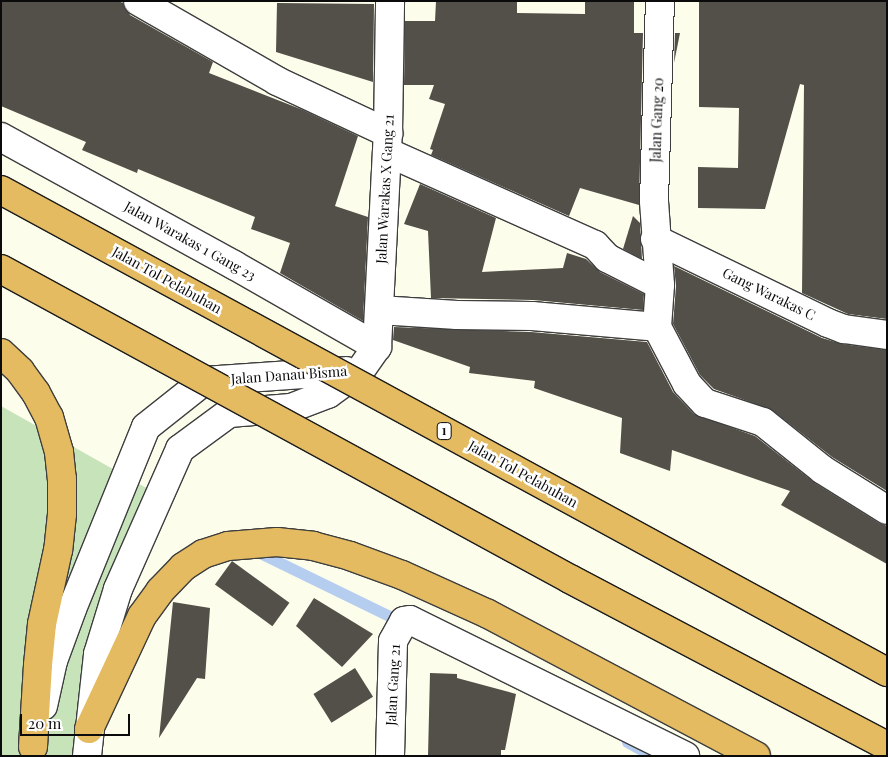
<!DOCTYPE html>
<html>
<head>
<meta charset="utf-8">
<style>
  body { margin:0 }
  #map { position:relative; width:888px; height:757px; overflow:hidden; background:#fdfdec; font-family:"Playfair Display",serif }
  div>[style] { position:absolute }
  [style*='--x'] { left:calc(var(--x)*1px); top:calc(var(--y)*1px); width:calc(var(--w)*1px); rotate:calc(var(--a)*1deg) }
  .green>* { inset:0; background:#c6e3b9 }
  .stream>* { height:11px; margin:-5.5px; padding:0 5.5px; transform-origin:5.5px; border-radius:5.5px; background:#b5cdef }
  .building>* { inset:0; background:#534f49; transform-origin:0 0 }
  .roads { filter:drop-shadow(1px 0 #3e3e3e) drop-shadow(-1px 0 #3e3e3e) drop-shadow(0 1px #3e3e3e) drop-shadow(0 -1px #3e3e3e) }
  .minor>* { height:28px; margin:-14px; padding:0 14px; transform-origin:14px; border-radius:14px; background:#fff }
  .highway>* { height:28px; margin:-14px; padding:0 14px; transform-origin:14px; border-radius:14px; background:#e5bb61 }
  .bridges { filter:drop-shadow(1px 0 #1c1c1c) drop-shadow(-1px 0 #1c1c1c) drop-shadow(0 1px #1c1c1c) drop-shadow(0 -1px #1c1c1c) }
  .highway-bridge>* { height:28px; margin:-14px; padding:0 14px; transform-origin:14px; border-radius:14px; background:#e5bb61 }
  span { translate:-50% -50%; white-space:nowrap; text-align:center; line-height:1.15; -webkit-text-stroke:5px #fff; paint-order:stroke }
  .shield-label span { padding:1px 4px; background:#fff; border:1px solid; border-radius:4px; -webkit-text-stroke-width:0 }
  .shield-label { font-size:12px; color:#0b0b0b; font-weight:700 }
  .street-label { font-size:14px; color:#0b0b0b }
  .frame { position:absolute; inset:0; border:2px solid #0b0b0b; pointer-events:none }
  .scale { position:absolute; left:20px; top:714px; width:110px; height:22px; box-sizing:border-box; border:2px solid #0b0b0b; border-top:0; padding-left:6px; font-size:15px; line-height:18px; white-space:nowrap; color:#0b0b0b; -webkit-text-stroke:4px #fff; paint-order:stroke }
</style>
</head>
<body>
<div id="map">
  <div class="green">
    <i style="clip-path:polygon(1px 406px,166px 499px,125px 599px,91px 756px,1px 756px)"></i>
  </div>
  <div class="stream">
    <i style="--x:254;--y:550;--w:167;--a:26"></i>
    <i style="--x:627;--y:742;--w:29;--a:29"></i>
  </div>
  <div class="building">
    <i style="clip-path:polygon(1px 1px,118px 1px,123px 3px,130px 15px,213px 62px,209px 73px,303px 110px,358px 136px,335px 206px,368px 217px,363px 321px,280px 273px,290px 243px,251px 229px,255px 217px,138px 169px,137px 173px,82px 150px,86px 142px,1px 106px)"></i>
    <i style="clip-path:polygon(436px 1px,517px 1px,517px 13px,585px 14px,585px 1px,634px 1px,634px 33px,643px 33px,639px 205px,580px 188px,569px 216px,431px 155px,433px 150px,430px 149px,445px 104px,429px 99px,434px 85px,404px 85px,405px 21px,435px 21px)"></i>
    <i style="clip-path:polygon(699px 1px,887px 1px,887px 319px,848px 314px,802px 293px,804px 85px,800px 84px,765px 209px,698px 208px,698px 167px,738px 168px,739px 108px,699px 107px)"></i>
    <i style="clip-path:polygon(277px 3px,374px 4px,373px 82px,276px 52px)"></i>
    <i style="clip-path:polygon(675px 33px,680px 33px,674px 63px)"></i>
    <i style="clip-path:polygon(420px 184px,496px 218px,482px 272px,563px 268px,567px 253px,586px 259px,600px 272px,644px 294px,643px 310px,533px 300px,431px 298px,428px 231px,404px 224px)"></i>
    <i style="clip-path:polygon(633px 216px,640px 223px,642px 259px,623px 249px)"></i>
    <i style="clip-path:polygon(674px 266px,822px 338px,842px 344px,887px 350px,887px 491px,832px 457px,772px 410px,714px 389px,700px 375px,673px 324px,676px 286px)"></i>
    <i style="clip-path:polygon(394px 327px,531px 332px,647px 342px,673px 392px,694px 414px,755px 436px,815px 483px,879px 523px,887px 526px,887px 564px,781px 505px,790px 491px,672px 450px,670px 471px,620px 453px,622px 418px,534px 388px,535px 381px,469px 373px,470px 367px,393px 340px)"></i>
    <i style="left:232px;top:561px;width:71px;height:29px;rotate:36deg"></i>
    <i style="clip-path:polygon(314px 598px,373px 634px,342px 667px,296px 626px)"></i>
    <i style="clip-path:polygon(173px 602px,210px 608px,205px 679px,197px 678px,159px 738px)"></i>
    <i style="left:355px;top:668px;width:34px;height:49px;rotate:58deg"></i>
    <i style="clip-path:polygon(430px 673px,457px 674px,457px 678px,516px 694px,505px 750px,501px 750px,501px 756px,428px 756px)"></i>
  </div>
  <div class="roads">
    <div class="minor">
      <i style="--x:138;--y:1;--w:160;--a:29.9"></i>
      <i style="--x:277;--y:81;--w:123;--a:25.1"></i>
      <i style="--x:1;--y:137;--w:266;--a:28.8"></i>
      <i style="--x:234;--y:265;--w:165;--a:29.8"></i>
      <i style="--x:387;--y:152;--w:228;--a:24.1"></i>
      <i style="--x:595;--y:245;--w:18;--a:47"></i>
      <i style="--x:607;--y:258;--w:59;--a:27"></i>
      <i style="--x:655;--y:239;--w:192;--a:25.9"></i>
      <i style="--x:828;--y:323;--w:17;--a:21"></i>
      <i style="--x:844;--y:329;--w:43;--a:7.9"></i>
      <i style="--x:379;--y:310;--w:78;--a:3.7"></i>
      <i style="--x:457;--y:315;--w:75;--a:0.8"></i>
      <i style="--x:532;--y:316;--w:125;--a:5"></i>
      <i style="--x:657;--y:327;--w:42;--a:-85.9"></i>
      <i style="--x:660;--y:285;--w:84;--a:-94.1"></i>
      <i style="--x:654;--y:201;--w:200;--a:-88.3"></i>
      <i style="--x:657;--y:327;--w:64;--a:62.2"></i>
      <i style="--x:687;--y:384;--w:26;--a:47"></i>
      <i style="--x:705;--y:403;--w:61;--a:18.1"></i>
      <i style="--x:763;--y:422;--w:77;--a:38.7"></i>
      <i style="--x:823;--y:470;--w:75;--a:32"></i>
      <i style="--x:43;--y:706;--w:46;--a:-77.5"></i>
      <i style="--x:53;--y:661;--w:55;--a:-69.9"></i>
      <i style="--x:72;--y:609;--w:196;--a:-67.9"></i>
      <i style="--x:146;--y:427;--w:74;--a:-38.4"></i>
      <i style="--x:204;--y:381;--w:142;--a:-4"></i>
      <i style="--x:87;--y:756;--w:103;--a:-83.8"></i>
      <i style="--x:98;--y:654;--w:68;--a:-72.9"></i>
      <i style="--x:118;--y:589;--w:153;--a:-66.1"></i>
      <i style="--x:180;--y:449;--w:61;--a:-36.3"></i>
      <i style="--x:229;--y:413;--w:62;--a:-4.6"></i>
      <i style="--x:291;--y:408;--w:40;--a:-21"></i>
      <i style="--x:328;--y:394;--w:39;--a:-36"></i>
      <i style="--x:360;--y:371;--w:29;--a:-55"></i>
      <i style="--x:377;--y:347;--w:214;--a:-87.1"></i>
      <i style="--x:388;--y:133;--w:132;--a:-89.1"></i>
      <i style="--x:390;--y:756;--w:115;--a:-88.5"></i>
      <i style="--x:393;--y:641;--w:23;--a:-61"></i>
      <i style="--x:404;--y:621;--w:6;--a:-9"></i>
      <i style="--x:410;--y:620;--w:307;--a:26.3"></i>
    </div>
    <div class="highway">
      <i style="--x:1;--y:353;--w:26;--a:43"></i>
      <i style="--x:20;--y:371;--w:27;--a:54"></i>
      <i style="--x:36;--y:393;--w:27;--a:62"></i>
      <i style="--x:49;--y:417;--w:36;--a:74"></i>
      <i style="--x:59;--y:452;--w:27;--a:84"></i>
      <i style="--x:62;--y:479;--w:35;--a:90"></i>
      <i style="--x:62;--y:514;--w:36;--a:96"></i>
      <i style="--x:58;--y:550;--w:76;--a:102.2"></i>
      <i style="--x:42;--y:624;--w:41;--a:95.6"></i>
      <i style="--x:38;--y:665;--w:82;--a:93.5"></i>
      <i style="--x:89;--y:729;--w:125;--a:-64.9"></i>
      <i style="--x:142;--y:616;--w:31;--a:-54"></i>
      <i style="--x:160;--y:591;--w:33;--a:-46"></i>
      <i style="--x:183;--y:567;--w:24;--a:-33"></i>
      <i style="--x:203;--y:554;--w:26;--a:-18"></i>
      <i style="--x:228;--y:546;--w:49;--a:-4.7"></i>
      <i style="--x:277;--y:542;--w:36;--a:6"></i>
      <i style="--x:313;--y:546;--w:38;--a:15"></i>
      <i style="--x:350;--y:556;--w:55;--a:20.1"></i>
      <i style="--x:402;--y:575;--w:94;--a:24.4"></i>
      <i style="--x:488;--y:614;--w:303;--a:27.9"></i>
    </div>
  </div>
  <div class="bridges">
    <div class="highway-bridge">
      <i style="--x:1;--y:190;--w:1009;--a:28.55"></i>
      <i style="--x:1;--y:269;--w:648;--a:28.58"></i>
      <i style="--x:570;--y:579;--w:358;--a:27.8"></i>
    </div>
  </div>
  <div class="shield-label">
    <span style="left:444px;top:431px">1</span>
  </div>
  <div class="street-label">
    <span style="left:657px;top:120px;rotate:-88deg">Jalan Gang 20</span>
    <span style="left:385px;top:189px;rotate:-87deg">Jalan Warakas X Gang 21</span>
    <span style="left:190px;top:241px;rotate:29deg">Jalan Warakas 1 Gang 23</span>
    <span style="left:167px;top:280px;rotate:29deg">Jalan Tol Pelabuhan</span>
    <span style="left:769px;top:294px;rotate:26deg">Gang Warakas C</span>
    <span style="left:289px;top:375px;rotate:-4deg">Jalan Danau Bisma</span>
    <span style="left:523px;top:474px;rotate:29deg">Jalan Tol Pelabuhan</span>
    <span style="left:393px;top:685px;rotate:-87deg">Jalan Gang 21</span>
  </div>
  <div class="frame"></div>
  <div class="scale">20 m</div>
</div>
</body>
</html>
